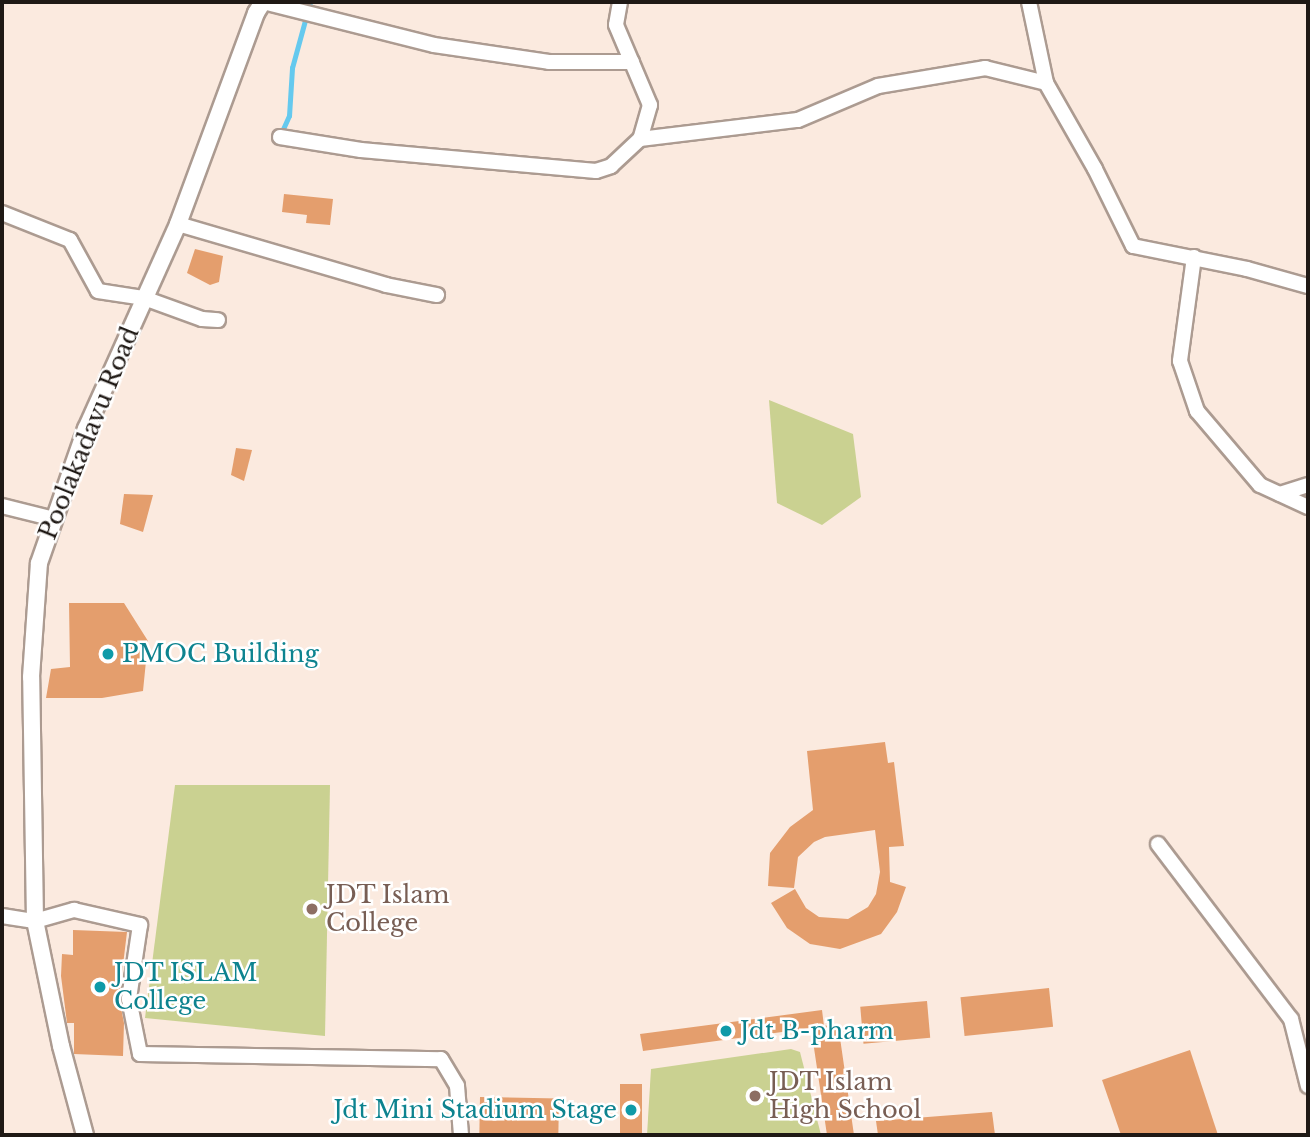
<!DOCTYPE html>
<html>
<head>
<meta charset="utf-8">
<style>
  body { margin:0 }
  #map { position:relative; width:1310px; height:1137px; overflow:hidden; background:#fbeadf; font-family:"Libre Baskerville",serif }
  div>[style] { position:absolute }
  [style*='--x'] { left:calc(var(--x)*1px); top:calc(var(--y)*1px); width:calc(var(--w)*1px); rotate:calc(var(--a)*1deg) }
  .green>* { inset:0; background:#cad191 }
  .stream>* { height:4.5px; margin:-2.25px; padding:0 2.25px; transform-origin:2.25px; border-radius:2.25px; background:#65c9ee }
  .building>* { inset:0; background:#e49e6d; transform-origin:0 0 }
  .roads { filter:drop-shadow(2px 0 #ac9b91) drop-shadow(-2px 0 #ac9b91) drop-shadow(0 2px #ac9b91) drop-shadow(0 -2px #ac9b91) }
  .minor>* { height:14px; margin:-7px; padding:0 7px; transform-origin:7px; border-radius:7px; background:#fff }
  .tertiary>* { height:16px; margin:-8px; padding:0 8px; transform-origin:8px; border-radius:8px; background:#fff }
  .dots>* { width:19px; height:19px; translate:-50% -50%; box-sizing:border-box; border:4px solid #fff; border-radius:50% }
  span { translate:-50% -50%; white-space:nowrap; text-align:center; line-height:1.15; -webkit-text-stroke:5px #fff; paint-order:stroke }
  .street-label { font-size:24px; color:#1f1915 }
  .culture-label { font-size:24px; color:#0d838f }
  .left { translate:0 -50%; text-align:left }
  .right { translate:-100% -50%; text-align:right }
  .education-label { font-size:24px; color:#785e54 }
  .frame { position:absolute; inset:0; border:4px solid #1f1915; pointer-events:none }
</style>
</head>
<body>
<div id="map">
  <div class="green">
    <i style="clip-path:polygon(769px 400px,853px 434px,861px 497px,822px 525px,777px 503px)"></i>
    <i style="clip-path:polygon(175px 785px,330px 785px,325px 1036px,145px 1018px)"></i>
    <i style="clip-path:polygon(791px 1049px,800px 1052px,821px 1135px,647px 1135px,651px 1069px)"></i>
  </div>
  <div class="stream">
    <i style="--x:280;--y:136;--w:22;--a:-66"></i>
    <i style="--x:289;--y:116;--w:48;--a:-86.4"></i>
    <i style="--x:292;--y:68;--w:68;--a:-74.7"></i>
  </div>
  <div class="building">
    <i style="clip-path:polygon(284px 194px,333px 199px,330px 225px,306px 223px,307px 215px,282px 212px)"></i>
    <i style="clip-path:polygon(195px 249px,223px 256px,219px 282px,210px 285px,187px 273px)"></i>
    <i style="clip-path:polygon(236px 448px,252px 450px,244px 481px,231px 475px)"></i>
    <i style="clip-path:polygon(124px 494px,153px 495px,143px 532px,120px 524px)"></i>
    <i style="clip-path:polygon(69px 603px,124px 603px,148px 641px,143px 691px,102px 698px,46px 698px,51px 669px,70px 667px)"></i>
    <i style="clip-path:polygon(885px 742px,888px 763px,894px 762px,904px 846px,889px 847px,890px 882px,906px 887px,897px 912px,881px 934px,840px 949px,810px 944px,787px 928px,771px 903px,795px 889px,806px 908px,819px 917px,848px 919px,868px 907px,876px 894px,880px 872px,875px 830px,825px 837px,814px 842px,798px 857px,794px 888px,768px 886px,770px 853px,790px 827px,813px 810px,807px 751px)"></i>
    <i style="clip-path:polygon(73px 930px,127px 932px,119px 998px,124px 1023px,123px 1056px,74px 1054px,74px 1023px,67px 1023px,61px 976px,62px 954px,73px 955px)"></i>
    <i style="left:1049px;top:988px;width:39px;height:89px;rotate:84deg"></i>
    <i style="left:927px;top:1001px;width:37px;height:67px;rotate:85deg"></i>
    <i style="clip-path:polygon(822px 1010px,824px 1026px,838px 1024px,854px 1135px,827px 1135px,811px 1028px,643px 1051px,640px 1034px)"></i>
    <i style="clip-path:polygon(1190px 1050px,1218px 1135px,1121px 1135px,1102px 1080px)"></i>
    <i style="left:620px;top:1084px;width:22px;height:51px"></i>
    <i style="left:480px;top:1097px;width:79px;height:38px;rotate:1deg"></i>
    <i style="clip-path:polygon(992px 1112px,995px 1135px,878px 1135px,876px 1121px)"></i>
  </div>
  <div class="roads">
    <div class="minor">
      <i style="--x:263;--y:2;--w:176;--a:14.1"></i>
      <i style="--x:434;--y:45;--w:116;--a:8.4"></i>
      <i style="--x:549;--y:62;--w:83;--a:0"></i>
      <i style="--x:620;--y:2;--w:23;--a:100"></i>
      <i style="--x:616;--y:25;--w:87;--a:67"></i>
      <i style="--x:650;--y:105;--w:35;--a:106"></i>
      <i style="--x:640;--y:139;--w:159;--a:-6.9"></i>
      <i style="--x:798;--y:120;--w:87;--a:-23"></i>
      <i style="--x:878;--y:86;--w:109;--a:-9.5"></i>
      <i style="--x:985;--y:68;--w:63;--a:13.8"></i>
      <i style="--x:1029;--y:2;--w:83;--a:78.1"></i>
      <i style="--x:1046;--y:83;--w:99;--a:60.3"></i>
      <i style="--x:1095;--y:169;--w:86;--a:63.7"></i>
      <i style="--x:1133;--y:246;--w:116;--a:11.4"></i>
      <i style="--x:1247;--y:269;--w:63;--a:15.6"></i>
      <i style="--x:280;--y:137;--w:82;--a:9.1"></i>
      <i style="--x:361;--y:150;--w:236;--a:5.1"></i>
      <i style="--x:596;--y:171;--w:16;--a:-18"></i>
      <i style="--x:611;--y:166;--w:40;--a:-43"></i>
      <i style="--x:2;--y:213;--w:73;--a:21.7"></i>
      <i style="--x:70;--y:240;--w:58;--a:61.2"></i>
      <i style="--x:98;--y:291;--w:47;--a:8.7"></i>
      <i style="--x:144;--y:298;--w:62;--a:19.9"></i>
      <i style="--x:202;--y:319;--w:16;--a:4"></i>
      <i style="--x:178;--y:224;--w:217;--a:16.3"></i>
      <i style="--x:386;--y:285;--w:52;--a:11.1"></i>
      <i style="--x:1194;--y:257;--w:105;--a:97.7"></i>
      <i style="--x:1180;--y:361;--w:53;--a:71.2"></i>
      <i style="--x:1197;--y:411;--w:97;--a:49.6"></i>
      <i style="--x:1260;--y:485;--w:53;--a:24.6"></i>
      <i style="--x:1280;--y:494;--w:29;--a:-18"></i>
      <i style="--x:2;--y:506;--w:54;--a:14"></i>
      <i style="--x:1158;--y:844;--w:220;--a:52.8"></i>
      <i style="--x:1291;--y:1019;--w:69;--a:75.8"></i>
      <i style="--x:2;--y:916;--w:33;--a:9"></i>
      <i style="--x:35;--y:921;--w:41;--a:-15.8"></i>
      <i style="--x:74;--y:910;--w:68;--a:12.8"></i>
      <i style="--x:140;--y:925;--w:75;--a:98.5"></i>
      <i style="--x:129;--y:999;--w:56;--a:78.7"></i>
      <i style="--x:140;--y:1054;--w:301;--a:1"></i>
      <i style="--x:441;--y:1059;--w:31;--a:59"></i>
      <i style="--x:457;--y:1086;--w:49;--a:85.3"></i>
    </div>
    <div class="tertiary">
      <i style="--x:85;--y:1135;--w:92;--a:-105.1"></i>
      <i style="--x:61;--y:1046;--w:128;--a:-101.7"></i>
      <i style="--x:35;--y:921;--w:244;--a:-90.9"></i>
      <i style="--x:31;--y:677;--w:114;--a:-86"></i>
      <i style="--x:39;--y:563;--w:142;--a:-70.7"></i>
      <i style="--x:86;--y:429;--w:225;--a:-65.8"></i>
      <i style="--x:178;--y:224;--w:225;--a:-69.7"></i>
      <i style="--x:256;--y:13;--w:13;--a:-58"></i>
    </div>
  </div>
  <div class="dots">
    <i style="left:108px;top:654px;background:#0f9aa8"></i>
    <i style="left:312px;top:909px;background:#8d6e63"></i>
    <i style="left:100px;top:987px;background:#0f9aa8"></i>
    <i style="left:726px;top:1031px;background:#0f9aa8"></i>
    <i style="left:755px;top:1096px;background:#8d6e63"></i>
    <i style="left:631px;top:1110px;background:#0f9aa8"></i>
  </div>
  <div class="street-label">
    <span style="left:89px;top:433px;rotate:-68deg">Poolakadavu Road</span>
  </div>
  <div class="culture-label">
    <span class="left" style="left:122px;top:654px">PMOC Building</span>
    <span class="left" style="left:114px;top:987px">JDT ISLAM<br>College</span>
    <span class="left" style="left:740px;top:1031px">Jdt B-pharm</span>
    <span class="right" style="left:617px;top:1110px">Jdt Mini Stadium Stage</span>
  </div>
  <div class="education-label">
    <span class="left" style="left:326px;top:909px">JDT Islam<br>College</span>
    <span class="left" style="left:769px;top:1096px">JDT Islam<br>High School</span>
  </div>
  <div class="frame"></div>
</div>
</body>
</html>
